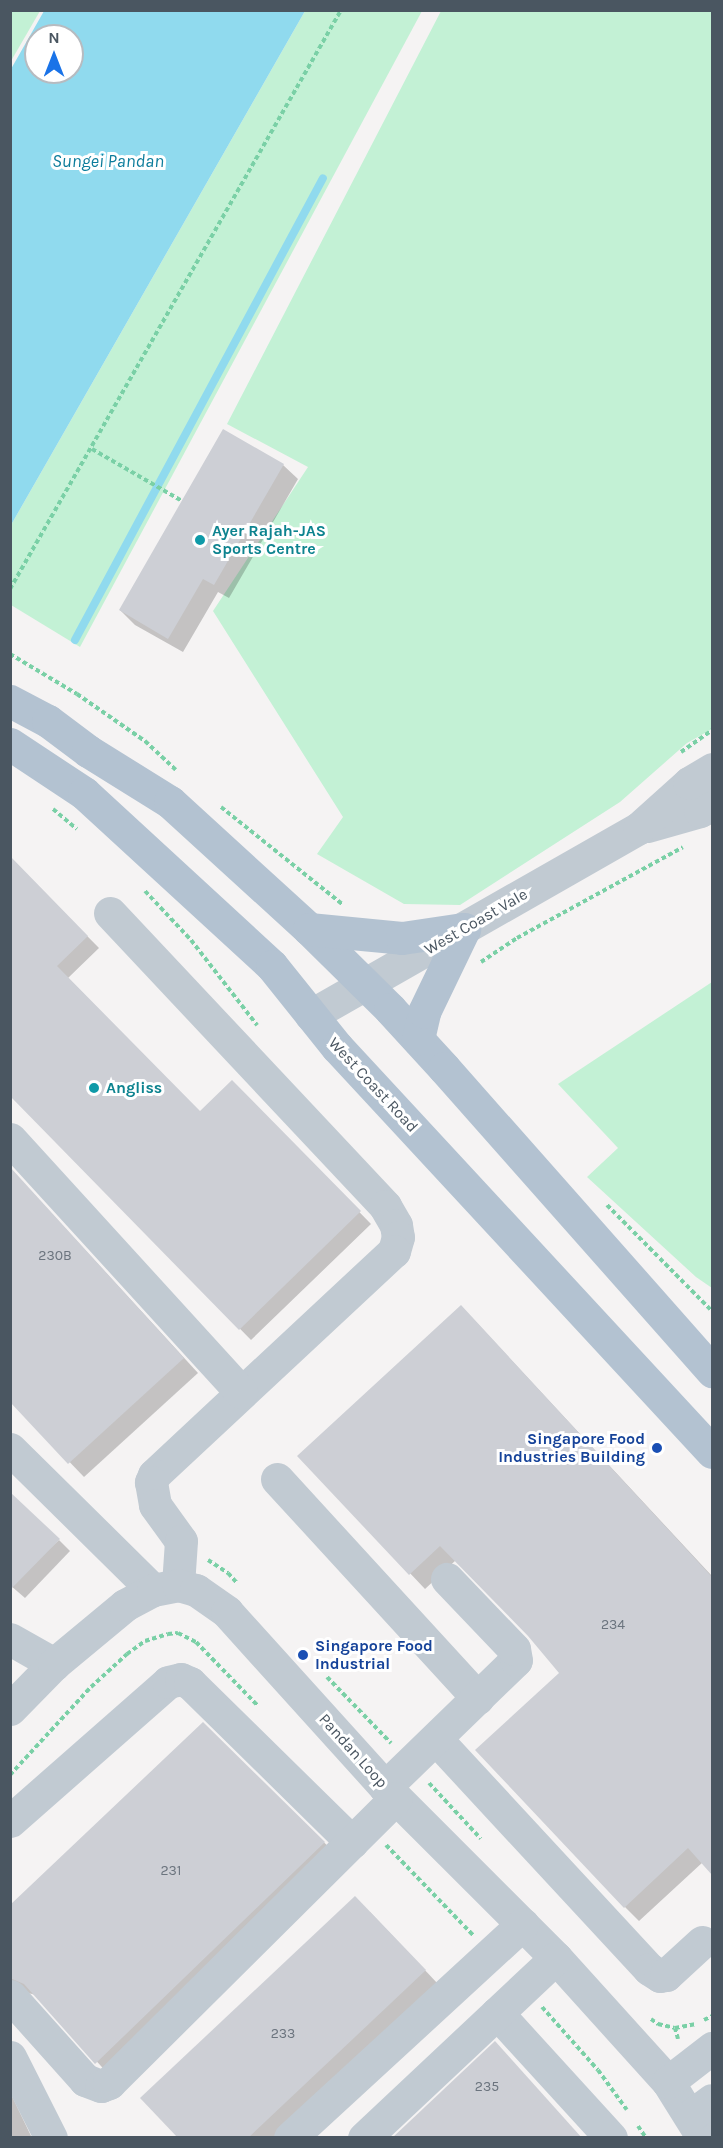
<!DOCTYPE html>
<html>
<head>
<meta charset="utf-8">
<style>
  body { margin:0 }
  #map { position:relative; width:723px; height:2148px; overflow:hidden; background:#f5f3f3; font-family:Karla,sans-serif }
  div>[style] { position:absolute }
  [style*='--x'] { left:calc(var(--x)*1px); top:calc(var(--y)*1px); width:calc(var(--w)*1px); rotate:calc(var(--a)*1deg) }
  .green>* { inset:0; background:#c3f1d5 }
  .water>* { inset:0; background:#90daee }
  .shadow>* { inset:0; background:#0003 }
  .stream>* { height:8px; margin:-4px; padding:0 4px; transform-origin:4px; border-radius:4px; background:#90daee }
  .building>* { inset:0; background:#cdcfd5 }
  .path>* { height:4px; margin-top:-2px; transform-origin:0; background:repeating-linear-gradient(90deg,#7ad0a6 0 4.5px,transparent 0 7.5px) }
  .minor>* { height:33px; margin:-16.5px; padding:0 16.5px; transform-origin:16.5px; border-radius:16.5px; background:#c1cad2 }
  .major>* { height:33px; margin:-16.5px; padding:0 16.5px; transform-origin:16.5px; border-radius:16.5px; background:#b3c2d1 }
  .dots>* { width:16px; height:16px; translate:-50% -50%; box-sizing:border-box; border:3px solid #fff; border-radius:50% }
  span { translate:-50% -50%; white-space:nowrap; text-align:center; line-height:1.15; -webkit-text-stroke:6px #fff; paint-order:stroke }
  .number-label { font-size:14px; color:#6b747e }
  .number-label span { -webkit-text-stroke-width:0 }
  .culture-label { font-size:16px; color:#0d838f; font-weight:700 }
  .left { translate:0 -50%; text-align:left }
  .street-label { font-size:16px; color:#4a5661 }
  .transit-label { font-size:16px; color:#164399; font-weight:700 }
  .right { translate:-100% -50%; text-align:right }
  .water-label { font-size:18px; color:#0c7c9b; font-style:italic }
  .frame { position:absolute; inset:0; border:12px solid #4a5661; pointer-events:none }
  .north { position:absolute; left:24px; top:24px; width:60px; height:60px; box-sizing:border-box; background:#fff; border:2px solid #b7bbc0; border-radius:50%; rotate:0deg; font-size:16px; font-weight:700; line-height:24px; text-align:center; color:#4a5661 }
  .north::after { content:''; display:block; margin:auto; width:21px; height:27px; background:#1a73e8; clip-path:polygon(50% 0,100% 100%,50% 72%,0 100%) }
</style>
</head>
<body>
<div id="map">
  <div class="green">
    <i style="clip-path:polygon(11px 10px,40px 11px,11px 61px,10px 11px)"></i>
    <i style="clip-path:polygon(305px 11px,422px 11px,80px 647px,11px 605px,11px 525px)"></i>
    <i style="clip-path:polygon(441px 11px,712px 11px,712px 729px,687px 743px,620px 802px,460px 905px,404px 904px,317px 854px,343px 817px,213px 611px,308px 467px,227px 424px)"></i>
    <i style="clip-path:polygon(712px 982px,712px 1288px,696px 1277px,587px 1177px,618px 1148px,558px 1084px)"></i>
  </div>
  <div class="water">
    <i style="clip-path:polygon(evenodd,44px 11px,305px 11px,11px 525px,11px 69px,44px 11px,36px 36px,72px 36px,72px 72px,36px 72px,36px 36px)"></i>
  </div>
  <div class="shadow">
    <i style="clip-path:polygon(283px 465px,298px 479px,229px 598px,218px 592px,183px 652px,135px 625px,120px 610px)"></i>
    <i style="clip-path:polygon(10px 858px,99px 948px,68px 978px,200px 1113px,232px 1082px,371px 1224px,251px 1340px,10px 1094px)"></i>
    <i style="clip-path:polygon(10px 1168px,198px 1373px,84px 1477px,10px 1400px)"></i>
    <i style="clip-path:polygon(475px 1321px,712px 1576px,712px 1872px,703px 1862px,639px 1921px,625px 1907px,561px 1673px,529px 1635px,456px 1560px,425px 1589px,299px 1456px)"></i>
    <i style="clip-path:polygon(59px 1540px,70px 1551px,25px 1598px,10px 1585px)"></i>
    <i style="clip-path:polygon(203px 1724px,339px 1857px,111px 2077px,36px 1995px,24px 1992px,10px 1979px,10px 1907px)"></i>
    <i style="clip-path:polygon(370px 1912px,439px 1985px,278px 2138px,180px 2138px)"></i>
    <i style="clip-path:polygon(10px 2092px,32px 2138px,10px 2138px)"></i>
  </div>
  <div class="stream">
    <i style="--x:75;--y:640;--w:524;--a:-61.77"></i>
  </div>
  <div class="building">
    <i style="clip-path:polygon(223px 429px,284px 464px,214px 585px,203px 579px,168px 639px,119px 610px)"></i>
    <i style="clip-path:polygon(10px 856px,88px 936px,57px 966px,200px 1111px,232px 1080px,361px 1211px,239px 1330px,10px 1096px)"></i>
    <i style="clip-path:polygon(10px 1167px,184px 1358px,68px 1464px,10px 1402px)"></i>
    <i style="clip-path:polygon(461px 1305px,712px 1577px,712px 1875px,688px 1848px,624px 1908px,475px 1750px,559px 1673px,528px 1636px,440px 1546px,409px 1575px,297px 1456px)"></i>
    <i style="clip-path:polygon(10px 1492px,60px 1539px,10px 1590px)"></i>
    <i style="clip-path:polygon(203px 1722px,325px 1842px,95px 2064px,24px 1984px,10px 1978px,10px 1905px)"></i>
    <i style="clip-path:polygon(355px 1896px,426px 1970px,248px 2138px,178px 2138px,140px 2098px)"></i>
    <i style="clip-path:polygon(495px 2041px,582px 2138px,392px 2138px)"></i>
  </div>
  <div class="path">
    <i style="--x:92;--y:449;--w:104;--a:30"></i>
    <i style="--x:10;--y:589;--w:667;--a:-60.24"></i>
    <i style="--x:10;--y:654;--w:78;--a:30.8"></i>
    <i style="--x:77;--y:694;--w:83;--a:34.7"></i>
    <i style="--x:145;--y:741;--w:42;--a:43.1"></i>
    <i style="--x:681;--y:752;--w:38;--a:-35"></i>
    <i style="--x:221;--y:807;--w:155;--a:38.7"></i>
    <i style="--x:53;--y:809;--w:31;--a:40"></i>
    <i style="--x:145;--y:891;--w:67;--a:46.8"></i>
    <i style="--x:191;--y:940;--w:108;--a:52.2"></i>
    <i style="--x:481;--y:962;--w:43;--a:-33.7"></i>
    <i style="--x:517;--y:938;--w:189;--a:-28.7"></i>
    <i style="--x:607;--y:1205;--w:149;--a:45.3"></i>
    <i style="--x:208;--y:1560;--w:24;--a:33"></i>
    <i style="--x:228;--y:1573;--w:13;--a:48"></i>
    <i style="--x:327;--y:1677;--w:92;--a:45.9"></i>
    <i style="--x:10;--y:1775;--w:120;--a:-47.4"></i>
    <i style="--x:91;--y:1687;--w:49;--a:-42.5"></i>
    <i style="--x:127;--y:1654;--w:22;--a:-36"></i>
    <i style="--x:145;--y:1641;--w:24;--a:-17"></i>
    <i style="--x:168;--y:1634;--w:10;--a:-6"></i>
    <i style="--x:178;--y:1633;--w:20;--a:27"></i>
    <i style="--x:196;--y:1642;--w:88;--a:45.9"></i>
    <i style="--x:429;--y:1783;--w:76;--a:47.1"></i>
    <i style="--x:386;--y:1845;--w:125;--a:46"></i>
    <i style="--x:542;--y:2007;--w:84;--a:48.4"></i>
    <i style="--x:598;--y:2070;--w:49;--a:54.1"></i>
    <i style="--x:651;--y:2019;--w:9;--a:36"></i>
    <i style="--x:658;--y:2024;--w:17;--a:13"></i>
    <i style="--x:704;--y:2020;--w:9;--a:-27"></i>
    <i style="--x:678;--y:2039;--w:11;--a:-105"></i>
    <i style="--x:675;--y:2028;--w:20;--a:-11"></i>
    <i style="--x:638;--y:2126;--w:14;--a:56"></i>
  </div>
  <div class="minor">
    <i style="--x:647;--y:826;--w:55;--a:-15.8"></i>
    <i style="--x:700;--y:811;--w:14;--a:-30"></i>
    <i style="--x:110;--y:913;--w:402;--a:46.8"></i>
    <i style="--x:385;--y:1206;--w:22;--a:60"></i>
    <i style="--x:396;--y:1225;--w:12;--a:81"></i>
    <i style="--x:398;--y:1237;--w:15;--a:106"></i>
    <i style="--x:394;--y:1251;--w:328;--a:137"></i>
    <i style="--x:154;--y:1475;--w:8;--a:113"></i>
    <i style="--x:151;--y:1482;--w:23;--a:80"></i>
    <i style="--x:155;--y:1505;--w:44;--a:54.2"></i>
    <i style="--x:181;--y:1541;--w:44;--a:93.9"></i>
    <i style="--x:311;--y:1015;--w:378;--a:-29.7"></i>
    <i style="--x:639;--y:828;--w:67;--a:-42"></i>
    <i style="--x:689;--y:783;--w:27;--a:-31"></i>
    <i style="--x:10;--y:1139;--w:343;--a:47.6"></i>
    <i style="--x:10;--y:1449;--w:201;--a:44.6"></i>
    <i style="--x:277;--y:1479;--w:297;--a:47.5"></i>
    <i style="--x:10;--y:1639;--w:51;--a:29.6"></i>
    <i style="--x:10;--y:1709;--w:63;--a:-45.6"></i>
    <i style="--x:54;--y:1664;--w:92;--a:-39.7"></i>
    <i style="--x:125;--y:1605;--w:32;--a:-28"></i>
    <i style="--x:153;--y:1590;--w:25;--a:-11"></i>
    <i style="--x:178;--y:1585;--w:19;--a:16"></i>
    <i style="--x:196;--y:1590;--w:38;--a:35"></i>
    <i style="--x:227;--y:1612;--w:236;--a:47.9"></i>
    <i style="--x:385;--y:1787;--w:242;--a:45"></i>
    <i style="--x:556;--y:1958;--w:167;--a:47.9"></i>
    <i style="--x:668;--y:2082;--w:66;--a:58"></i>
    <i style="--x:436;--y:1739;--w:313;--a:47.2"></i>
    <i style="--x:649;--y:1969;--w:13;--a:32"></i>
    <i style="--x:660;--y:1976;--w:6;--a:-9"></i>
    <i style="--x:666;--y:1975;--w:49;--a:-42.5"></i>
    <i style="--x:385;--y:1787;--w:182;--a:-44.1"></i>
    <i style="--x:516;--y:1660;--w:11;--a:-100"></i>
    <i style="--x:514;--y:1649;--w:97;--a:-133.7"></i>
    <i style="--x:10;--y:1821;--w:210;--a:-41.3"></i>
    <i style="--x:168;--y:1682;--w:13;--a:-13"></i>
    <i style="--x:181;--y:1679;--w:10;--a:24"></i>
    <i style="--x:190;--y:1683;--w:227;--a:44.5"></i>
    <i style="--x:10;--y:1996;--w:113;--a:48.2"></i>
    <i style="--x:85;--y:2080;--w:17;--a:21"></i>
    <i style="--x:101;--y:2086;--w:9;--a:-21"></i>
    <i style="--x:109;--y:2083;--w:404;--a:-44.8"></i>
    <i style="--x:497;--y:2013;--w:169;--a:47.6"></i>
    <i style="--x:10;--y:2057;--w:91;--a:63.2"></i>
    <i style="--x:668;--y:2082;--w:56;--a:-37.7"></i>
    <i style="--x:690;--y:2116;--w:27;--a:-36"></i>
    <i style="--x:290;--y:2138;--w:316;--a:-42.6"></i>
    <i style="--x:364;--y:2138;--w:263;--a:-43.2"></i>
  </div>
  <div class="major">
    <i style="--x:10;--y:701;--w:43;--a:27.8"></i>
    <i style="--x:48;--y:721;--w:50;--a:36.9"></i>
    <i style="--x:88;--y:751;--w:97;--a:31.9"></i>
    <i style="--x:170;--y:802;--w:188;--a:42.4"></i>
    <i style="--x:309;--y:929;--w:114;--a:44.6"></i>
    <i style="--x:390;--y:1009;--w:80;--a:47.5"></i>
    <i style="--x:444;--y:1068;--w:405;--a:48.5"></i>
    <i style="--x:10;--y:744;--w:89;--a:33.5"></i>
    <i style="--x:84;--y:793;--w:255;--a:42.6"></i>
    <i style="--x:272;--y:966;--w:104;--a:51.3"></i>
    <i style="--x:337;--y:1047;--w:552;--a:47.2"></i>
    <i style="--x:309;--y:929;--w:93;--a:5.5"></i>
    <i style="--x:402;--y:938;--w:63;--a:-8.3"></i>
    <i style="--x:418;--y:1039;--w:28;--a:-77"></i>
    <i style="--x:424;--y:1012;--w:92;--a:-64.3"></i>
  </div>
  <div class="dots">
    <i style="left:200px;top:540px;background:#0f9aa8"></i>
    <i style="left:94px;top:1088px;background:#0f9aa8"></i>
    <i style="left:657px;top:1448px;background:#1a4fb4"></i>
    <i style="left:303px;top:1655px;background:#1a4fb4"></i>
  </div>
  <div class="number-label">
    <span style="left:55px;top:1256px">230B</span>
    <span style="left:613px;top:1625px">234</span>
    <span style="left:171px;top:1871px">231</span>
    <span style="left:283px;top:2034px">233</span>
    <span style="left:487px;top:2087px">235</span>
  </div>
  <div class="culture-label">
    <span class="left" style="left:212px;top:540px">Ayer Rajah-JAS<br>Sports Centre</span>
    <span class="left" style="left:106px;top:1088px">Angliss</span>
  </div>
  <div class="street-label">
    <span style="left:476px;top:922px;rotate:-30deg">West Coast Vale</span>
    <span style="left:373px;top:1085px;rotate:47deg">West Coast Road</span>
    <span style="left:353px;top:1751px;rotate:48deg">Pandan Loop</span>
  </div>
  <div class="transit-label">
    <span class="right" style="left:645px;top:1448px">Singapore Food<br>Industries Building</span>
    <span class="left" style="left:315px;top:1655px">Singapore Food<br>Industrial</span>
  </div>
  <div class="water-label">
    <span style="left:108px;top:161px">Sungei Pandan</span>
  </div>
  <div class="frame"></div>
  <div class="north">N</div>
</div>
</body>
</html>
